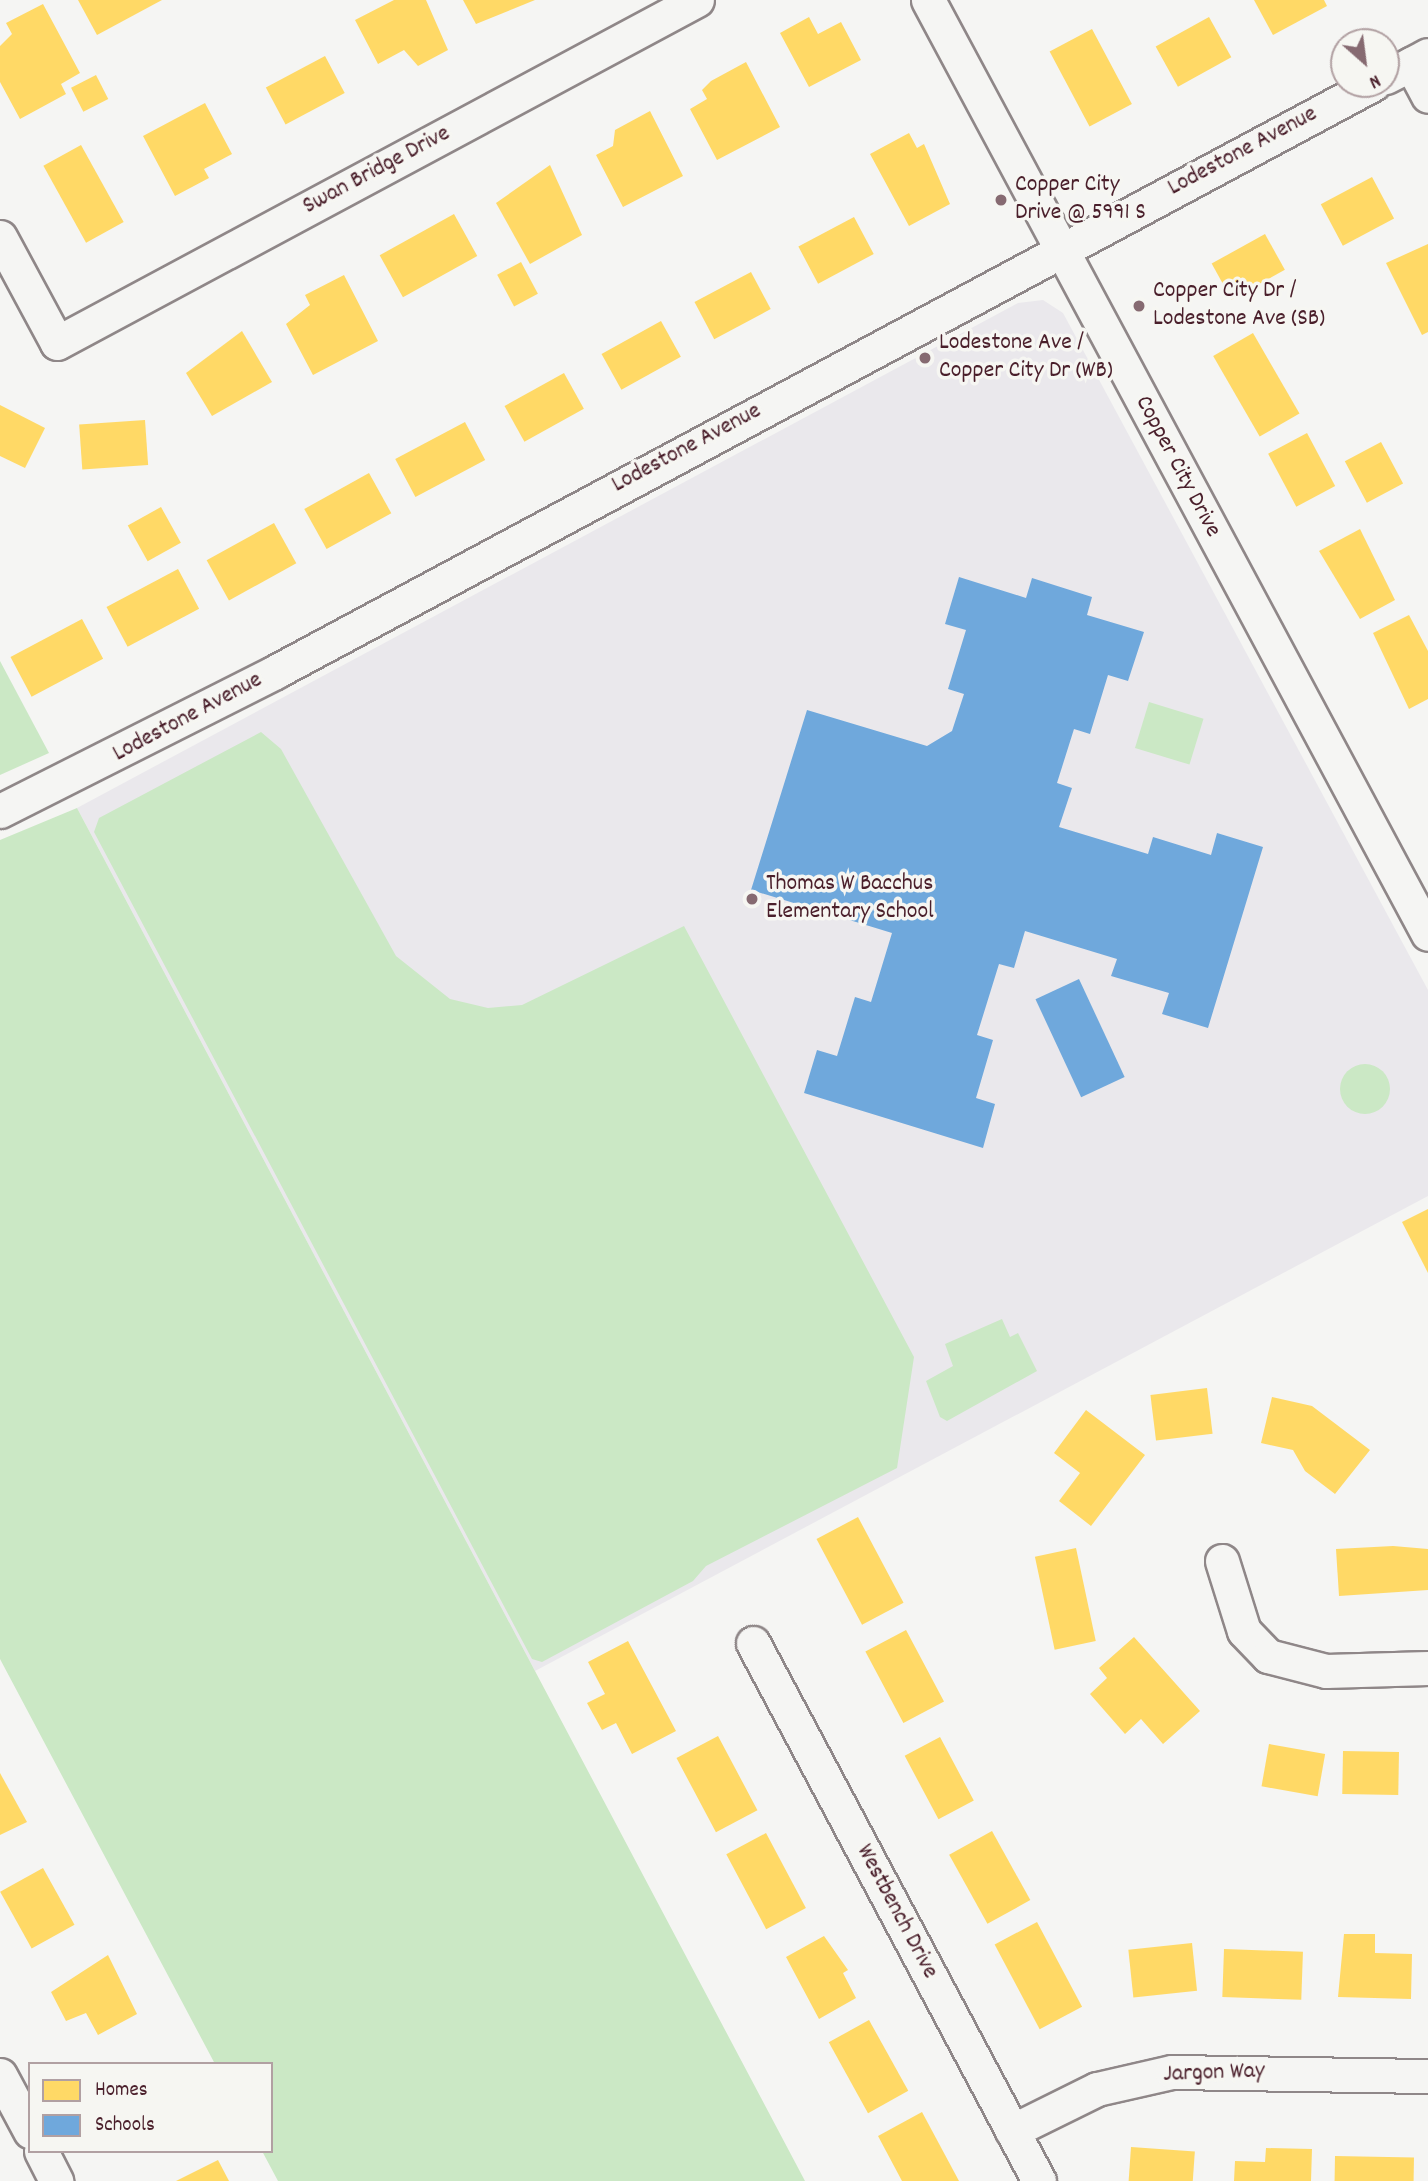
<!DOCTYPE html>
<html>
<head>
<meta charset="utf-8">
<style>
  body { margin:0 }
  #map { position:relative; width:1428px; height:2181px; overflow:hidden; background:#f5f5f3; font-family:Dekko,sans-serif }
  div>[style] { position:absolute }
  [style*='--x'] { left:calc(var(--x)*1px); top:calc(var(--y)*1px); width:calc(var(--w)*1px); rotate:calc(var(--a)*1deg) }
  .built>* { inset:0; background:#eae8ec }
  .green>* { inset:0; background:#cbe8c5; transform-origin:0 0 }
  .round { border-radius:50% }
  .homes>* { inset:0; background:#ffd966; transform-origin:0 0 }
  .schools>* { inset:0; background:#6fa8dc; transform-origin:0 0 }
  .roads { filter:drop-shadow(2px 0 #8f8788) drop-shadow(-2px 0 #8f8788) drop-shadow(0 2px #8f8788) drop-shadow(0 -2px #8f8788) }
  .minor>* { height:33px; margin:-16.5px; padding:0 16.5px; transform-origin:16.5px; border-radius:16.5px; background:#f5f5f3 }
  .dots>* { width:19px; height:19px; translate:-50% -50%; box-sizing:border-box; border:4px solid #f6f6f2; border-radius:50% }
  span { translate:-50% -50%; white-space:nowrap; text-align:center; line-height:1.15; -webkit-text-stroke:7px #f6f6f2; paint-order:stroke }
  .street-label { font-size:24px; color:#4a1f2b }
  .poi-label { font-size:24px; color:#4a1f2b }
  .left { translate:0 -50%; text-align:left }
  .legend { position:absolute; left:28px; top:2062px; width:245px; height:91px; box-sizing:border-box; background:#f6f6f2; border:2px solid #b1a0a2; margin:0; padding:9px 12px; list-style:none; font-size:21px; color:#4a1f2b }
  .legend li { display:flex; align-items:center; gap:14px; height:35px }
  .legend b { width:35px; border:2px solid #b1a0a2 }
  .north { position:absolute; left:1330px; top:28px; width:70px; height:70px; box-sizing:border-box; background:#f6f6f2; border:2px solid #b1a0a2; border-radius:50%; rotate:152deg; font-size:19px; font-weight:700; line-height:28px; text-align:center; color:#4a1f2b }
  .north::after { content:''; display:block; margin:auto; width:24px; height:32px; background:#866a71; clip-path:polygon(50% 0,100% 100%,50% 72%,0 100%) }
</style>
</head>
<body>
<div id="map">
  <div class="built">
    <i style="clip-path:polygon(1043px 300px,1063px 313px,1428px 990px,1428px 1196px,535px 1671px,77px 808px,1018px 303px)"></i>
  </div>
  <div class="green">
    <i style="clip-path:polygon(0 661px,49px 753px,0 775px)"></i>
    <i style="left:1149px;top:702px;width:57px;height:48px;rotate:17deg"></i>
    <i style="clip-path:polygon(261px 732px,281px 749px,396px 956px,450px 999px,488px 1008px,522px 1005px,684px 926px,914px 1357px,897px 1468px,706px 1566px,693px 1581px,542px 1662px,532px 1659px,94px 832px,99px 818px)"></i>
    <i style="clip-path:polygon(77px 808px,535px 1671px,805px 2181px,278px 2181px,262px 2151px,271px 2151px,271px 2064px,215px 2064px,0 1659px,0 840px)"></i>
    <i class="round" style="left:1340px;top:1064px;width:50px;height:50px"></i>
    <i style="clip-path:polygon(1002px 1319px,1010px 1337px,1018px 1333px,1037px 1371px,947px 1421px,940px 1417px,926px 1381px,953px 1366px,945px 1344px)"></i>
  </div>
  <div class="homes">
    <i style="clip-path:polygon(78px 0,162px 0,97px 35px)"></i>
    <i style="clip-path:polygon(394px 0,426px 0,448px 50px,418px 66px,404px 50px,378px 64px,355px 20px)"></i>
    <i style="clip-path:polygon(463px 0,535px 0,476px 24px)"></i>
    <i style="clip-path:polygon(1254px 0,1324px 0,1327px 6px,1273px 35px)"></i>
    <i style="clip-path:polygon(43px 4px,80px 73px,61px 84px,66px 94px,20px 119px,0 82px,0 46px,12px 34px,6px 23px)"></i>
    <i style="clip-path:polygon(809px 17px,818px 34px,841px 22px,861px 60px,809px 87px,780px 33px)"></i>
    <i style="left:1209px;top:17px;width:46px;height:61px;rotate:61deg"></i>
    <i style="left:1092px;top:29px;width:85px;height:48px;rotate:62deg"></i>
    <i style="left:325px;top:56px;width:42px;height:67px;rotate:62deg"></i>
    <i style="clip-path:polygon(746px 62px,780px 127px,717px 160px,690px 109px,707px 99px,702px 90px,711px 81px)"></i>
    <i style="left:96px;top:75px;width:27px;height:28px;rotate:63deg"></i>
    <i style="clip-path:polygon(205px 103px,232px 154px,204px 169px,209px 178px,175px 196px,143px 136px)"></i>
    <i style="clip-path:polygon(650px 111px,683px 176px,623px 207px,596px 155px,613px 146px,615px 130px)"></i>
    <i style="clip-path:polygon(909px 133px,917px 148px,924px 144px,950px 204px,909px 226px,870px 154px)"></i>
    <i style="left:81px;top:145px;width:88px;height:43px;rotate:61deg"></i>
    <i style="clip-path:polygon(550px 165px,582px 235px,530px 264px,496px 203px)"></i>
    <i style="left:1372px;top:177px;width:47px;height:58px;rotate:62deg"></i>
    <i style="left:454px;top:214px;width:48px;height:85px;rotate:61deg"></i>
    <i style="left:854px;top:217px;width:42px;height:63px;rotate:62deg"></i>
    <i style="left:1265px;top:234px;width:41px;height:61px;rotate:61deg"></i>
    <i style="clip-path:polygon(1428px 244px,1428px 332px,1422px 335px,1386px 263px)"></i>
    <i style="left:521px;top:262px;width:36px;height:27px;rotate:62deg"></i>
    <i style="left:751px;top:272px;width:42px;height:64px;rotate:62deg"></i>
    <i style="clip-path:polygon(344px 275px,378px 341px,313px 375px,286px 324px,310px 305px,305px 295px)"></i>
    <i style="left:661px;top:321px;width:41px;height:68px;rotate:61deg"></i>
    <i style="clip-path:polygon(242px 331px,272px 382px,212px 416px,186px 373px)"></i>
    <i style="left:1253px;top:333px;width:93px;height:46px;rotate:60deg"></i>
    <i style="left:564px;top:373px;width:41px;height:68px;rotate:61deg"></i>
    <i style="clip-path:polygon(0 405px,45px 428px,25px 468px,0 456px)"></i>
    <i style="left:145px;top:420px;width:45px;height:66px;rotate:86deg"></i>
    <i style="left:465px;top:422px;width:43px;height:79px;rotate:62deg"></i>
    <i style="left:1307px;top:433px;width:60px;height:44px;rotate:62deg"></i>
    <i style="left:1381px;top:442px;width:47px;height:41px;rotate:62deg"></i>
    <i style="left:369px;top:473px;width:46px;height:74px;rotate:61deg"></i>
    <i style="left:161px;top:507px;width:41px;height:38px;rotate:61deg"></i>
    <i style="left:274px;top:523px;width:46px;height:77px;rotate:61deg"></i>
    <i style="clip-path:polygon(1360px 529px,1395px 600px,1360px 619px,1319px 551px)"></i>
    <i style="left:178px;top:569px;width:45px;height:81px;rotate:62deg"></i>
    <i style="clip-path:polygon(1409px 615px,1428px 651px,1428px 699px,1409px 709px,1373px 633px)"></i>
    <i style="left:82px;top:619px;width:45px;height:81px;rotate:62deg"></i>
    <i style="clip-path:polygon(1428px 1209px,1428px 1273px,1402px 1222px)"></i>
    <i style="left:1207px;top:1388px;width:46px;height:57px;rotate:83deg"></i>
    <i style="clip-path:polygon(1272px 1397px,1312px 1406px,1370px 1450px,1335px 1494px,1305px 1471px,1293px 1450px,1261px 1443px)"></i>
    <i style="clip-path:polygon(1086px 1410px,1145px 1455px,1091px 1526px,1059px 1501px,1080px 1473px,1054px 1453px)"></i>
    <i style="left:858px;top:1517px;width:97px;height:47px;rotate:62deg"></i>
    <i style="clip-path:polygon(1393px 1546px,1428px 1549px,1428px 1590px,1339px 1596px,1336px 1549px)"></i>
    <i style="left:1076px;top:1548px;width:95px;height:42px;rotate:78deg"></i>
    <i style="left:906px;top:1630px;width:81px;height:46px;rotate:62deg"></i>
    <i style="clip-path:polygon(1134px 1637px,1200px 1711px,1163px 1744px,1141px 1719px,1125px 1734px,1090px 1694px,1107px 1678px,1099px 1668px)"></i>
    <i style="clip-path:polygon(628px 1641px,676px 1731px,632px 1754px,616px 1723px,602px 1730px,587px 1703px,605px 1694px,588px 1662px)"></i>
    <i style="left:718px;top:1736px;width:84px;height:47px;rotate:62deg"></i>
    <i style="left:940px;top:1737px;width:72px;height:40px;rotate:62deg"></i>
    <i style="left:1269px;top:1744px;width:57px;height:43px;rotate:10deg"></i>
    <i style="left:1343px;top:1751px;width:56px;height:43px;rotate:1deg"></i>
    <i style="clip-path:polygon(0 1773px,27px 1822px,0 1835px)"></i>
    <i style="left:992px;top:1831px;width:79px;height:49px;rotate:61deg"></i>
    <i style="left:766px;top:1833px;width:85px;height:45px;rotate:62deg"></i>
    <i style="left:43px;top:1868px;width:65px;height:49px;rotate:61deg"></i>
    <i style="left:1037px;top:1922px;width:96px;height:48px;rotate:62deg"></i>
    <i style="clip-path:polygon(1344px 1934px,1375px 1934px,1375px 1953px,1412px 1954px,1411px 1999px,1338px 1997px)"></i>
    <i style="clip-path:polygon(824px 1936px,848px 1970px,843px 1973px,856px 1998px,819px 2019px,786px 1957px)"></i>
    <i style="left:1192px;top:1943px;width:48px;height:64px;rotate:84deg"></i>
    <i style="left:1224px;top:1949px;width:79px;height:48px;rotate:2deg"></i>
    <i style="clip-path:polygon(108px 1955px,137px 2014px,98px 2035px,86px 2013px,66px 2021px,51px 1992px)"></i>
    <i style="left:869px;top:2020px;width:81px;height:46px;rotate:61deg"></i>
    <i style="clip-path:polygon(922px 2112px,959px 2181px,902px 2181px,878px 2136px)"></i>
    <i style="left:1131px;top:2147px;width:64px;height:34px;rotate:4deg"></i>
    <i style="clip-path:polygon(1266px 2148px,1312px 2149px,1311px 2181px,1234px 2181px,1235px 2161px,1265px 2162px)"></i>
    <i style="left:1335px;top:2156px;width:79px;height:25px;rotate:1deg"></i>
    <i style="clip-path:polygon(218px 2160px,229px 2181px,176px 2181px)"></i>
  </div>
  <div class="schools">
    <i style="clip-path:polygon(959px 577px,1026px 598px,1032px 578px,1092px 597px,1087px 615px,1144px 632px,1128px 681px,1108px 675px,1090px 734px,1074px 729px,1057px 783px,1072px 788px,1059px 827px,1148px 854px,1153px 837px,1211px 855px,1217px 833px,1263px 847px,1208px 1028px,1162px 1014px,1169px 993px,1111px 976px,1117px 959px,1025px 931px,1014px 968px,999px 964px,977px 1035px,993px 1040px,976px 1098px,995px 1104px,983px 1148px,804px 1093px,817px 1050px,837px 1056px,855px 997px,871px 1002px,892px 933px,751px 890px,807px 710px,927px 746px,952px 731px,964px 694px,948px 689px,966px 630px,945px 624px)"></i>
    <i style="left:1079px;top:979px;width:108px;height:48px;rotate:65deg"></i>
  </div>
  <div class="roads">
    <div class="minor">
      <i style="--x:928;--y:0;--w:1059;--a:61.84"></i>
      <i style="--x:1411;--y:64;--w:36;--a:62"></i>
      <i style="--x:1386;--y:77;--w:47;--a:-27.6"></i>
      <i style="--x:0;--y:237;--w:120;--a:61.7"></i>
      <i style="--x:57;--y:343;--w:726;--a:-28.19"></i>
      <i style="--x:0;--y:811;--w:308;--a:-26.8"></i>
      <i style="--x:275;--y:672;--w:1246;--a:-28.17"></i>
      <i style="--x:1222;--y:1561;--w:73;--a:72.6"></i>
      <i style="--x:1244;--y:1631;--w:35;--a:46"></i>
      <i style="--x:1268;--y:1656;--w:60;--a:14.5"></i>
      <i style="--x:1326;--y:1671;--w:102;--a:-1.7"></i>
      <i style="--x:753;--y:1643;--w:609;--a:62"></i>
      <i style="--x:0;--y:2075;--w:64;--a:61.8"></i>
      <i style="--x:1012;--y:2131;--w:95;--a:-26.3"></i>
      <i style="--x:1097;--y:2089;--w:77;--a:-12.8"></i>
      <i style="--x:1172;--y:2072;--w:256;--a:0.9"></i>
      <i style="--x:41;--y:2151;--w:34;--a:63"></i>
    </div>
  </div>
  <div class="dots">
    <i style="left:1001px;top:200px;background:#866a71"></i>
    <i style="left:1139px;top:306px;background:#866a71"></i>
    <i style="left:925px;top:358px;background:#866a71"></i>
    <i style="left:752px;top:899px;background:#866a71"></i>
  </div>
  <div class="street-label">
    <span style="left:1243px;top:152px;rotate:-28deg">Lodestone Avenue</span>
    <span style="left:377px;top:171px;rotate:-28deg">Swan Bridge Drive</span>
    <span style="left:687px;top:449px;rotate:-28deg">Lodestone Avenue</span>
    <span style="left:1177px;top:467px;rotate:62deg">Copper City Drive</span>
    <span style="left:188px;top:718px;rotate:-28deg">Lodestone Avenue</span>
    <span style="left:896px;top:1912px;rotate:62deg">Westbench Drive</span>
    <span style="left:1214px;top:2074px;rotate:-2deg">Jargon Way</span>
  </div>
  <div class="poi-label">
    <span class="left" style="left:1015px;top:200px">Copper City<br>Drive @ 5991 S</span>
    <span class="left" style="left:1153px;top:306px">Copper City Dr /<br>Lodestone Ave (SB)</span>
    <span class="left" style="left:939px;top:358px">Lodestone Ave /<br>Copper City Dr (WB)</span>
    <span class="left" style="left:766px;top:899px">Thomas W Bacchus<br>Elementary School</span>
  </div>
  <ul class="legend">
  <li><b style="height:19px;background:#ffd966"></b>Homes</li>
  <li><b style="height:19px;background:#6fa8dc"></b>Schools</li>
  </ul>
  <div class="north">N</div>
</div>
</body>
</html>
